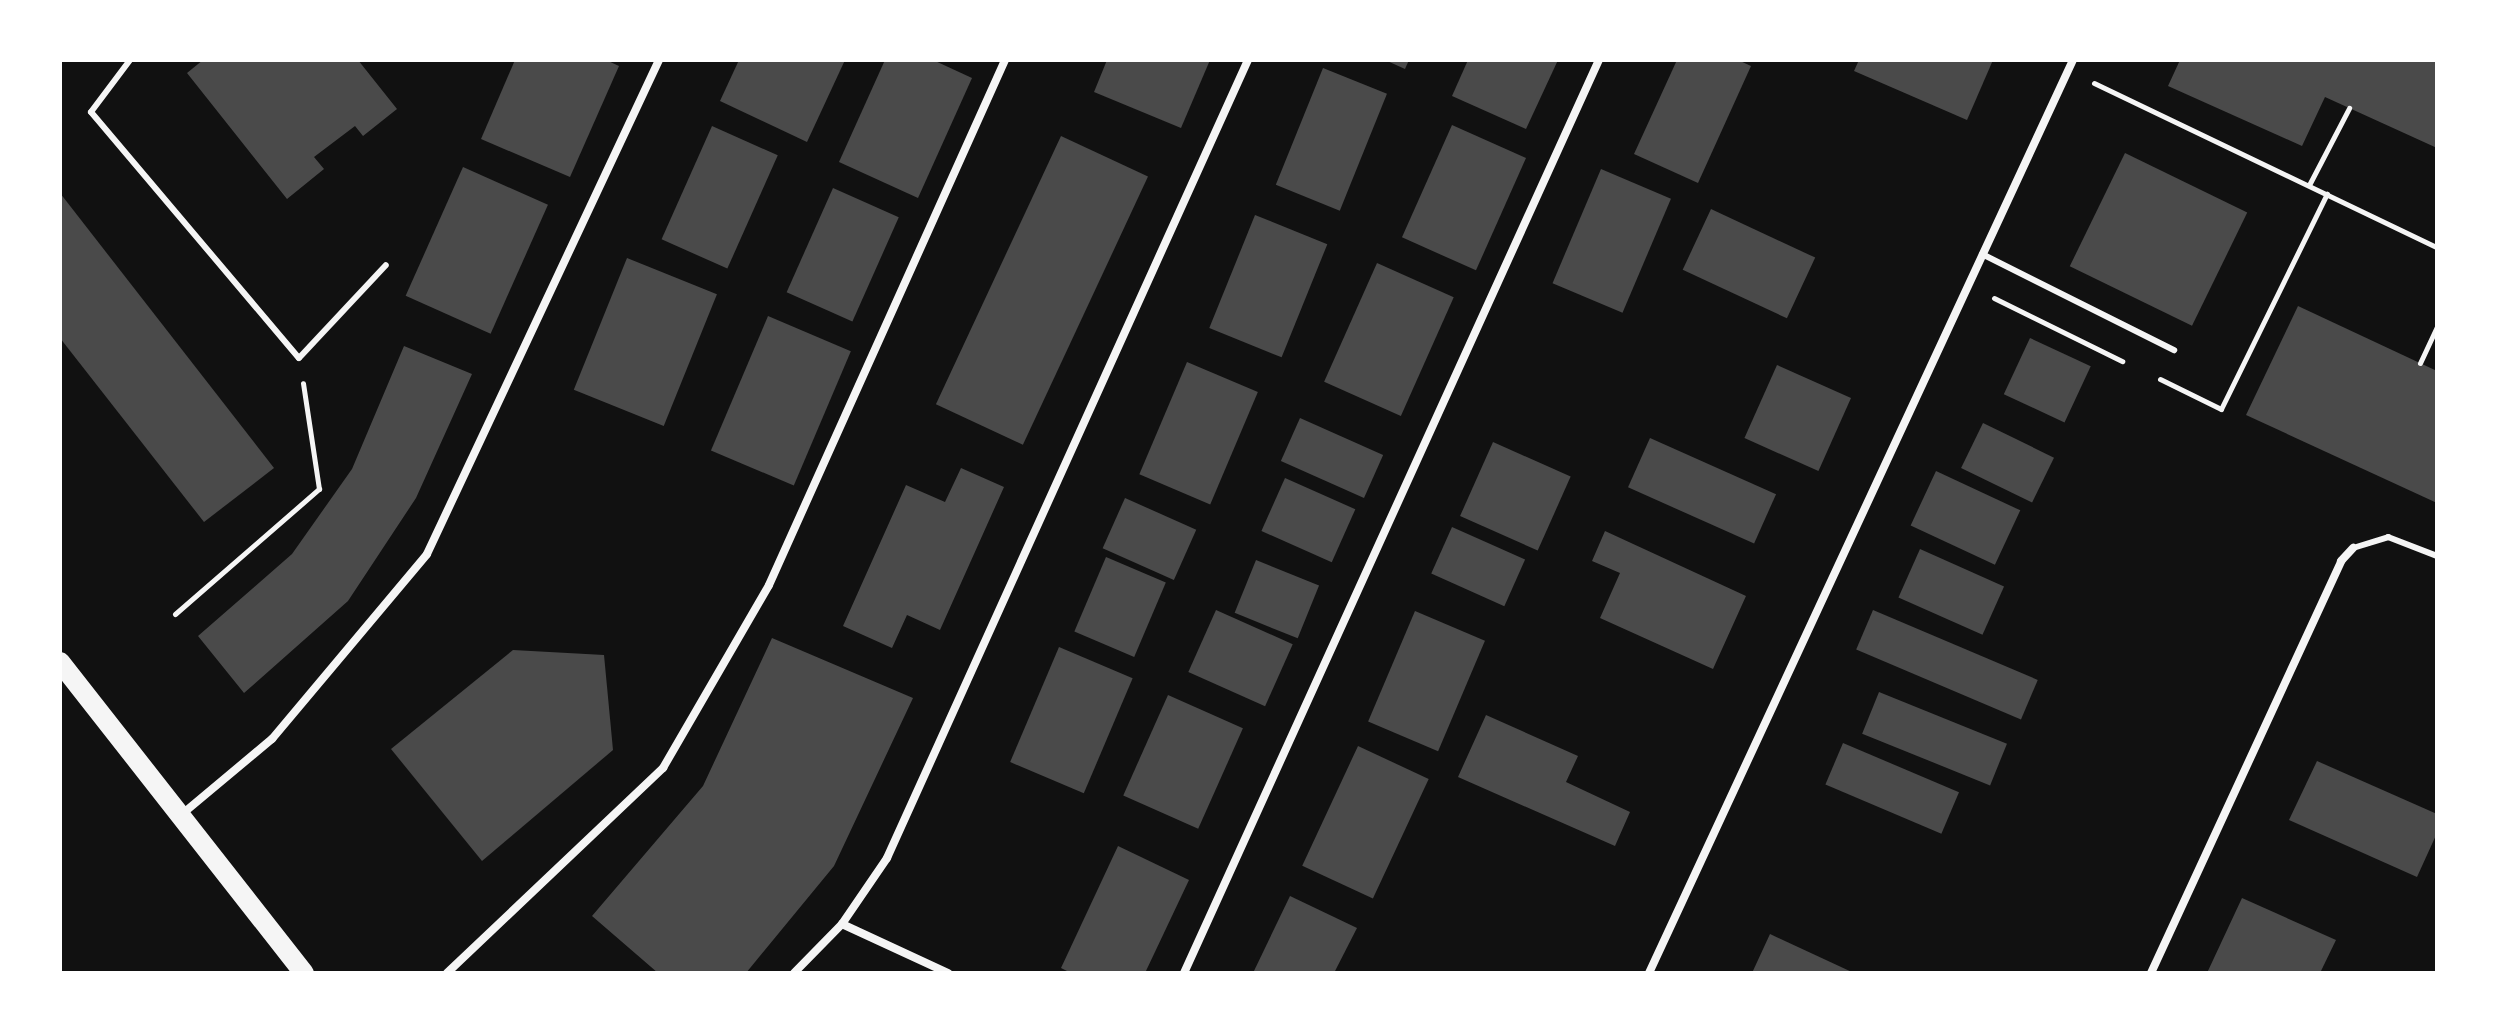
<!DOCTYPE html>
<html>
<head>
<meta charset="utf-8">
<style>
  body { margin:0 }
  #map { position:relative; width:2497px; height:1033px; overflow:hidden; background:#111; font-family:"Exo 2",sans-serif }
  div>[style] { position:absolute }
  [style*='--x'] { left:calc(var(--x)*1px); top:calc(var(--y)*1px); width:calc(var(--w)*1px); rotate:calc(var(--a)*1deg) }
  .building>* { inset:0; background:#4a4a4a; transform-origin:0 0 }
  .path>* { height:5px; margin:-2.5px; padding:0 2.5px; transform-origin:2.5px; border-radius:2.5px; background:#f5f5f5 }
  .service>* { height:6px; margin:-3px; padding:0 3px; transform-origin:3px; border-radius:3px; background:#f5f5f5 }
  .minor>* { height:8px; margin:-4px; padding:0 4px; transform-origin:4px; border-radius:4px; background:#f5f5f5 }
  .primary>* { height:20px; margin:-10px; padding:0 10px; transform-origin:10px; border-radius:10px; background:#f5f5f5 }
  span { translate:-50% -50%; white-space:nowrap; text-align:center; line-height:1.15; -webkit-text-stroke:8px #fff; paint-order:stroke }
  .frame { position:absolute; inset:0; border:62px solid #fff; pointer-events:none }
</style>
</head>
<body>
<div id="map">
  <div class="building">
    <i style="clip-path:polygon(203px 60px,358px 60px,397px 109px,363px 136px,355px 126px,314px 157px,324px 169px,287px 199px,187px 73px)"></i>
    <i style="clip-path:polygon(515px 60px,606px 60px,619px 66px,570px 177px,481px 139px)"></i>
    <i style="clip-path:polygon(739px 60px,845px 60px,807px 142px,720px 101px)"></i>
    <i style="clip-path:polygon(885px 60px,933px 60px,972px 78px,918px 198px,839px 162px)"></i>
    <i style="clip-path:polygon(1107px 60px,1210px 60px,1181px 128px,1094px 92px)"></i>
    <i style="clip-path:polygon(1385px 60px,1409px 60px,1405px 69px)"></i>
    <i style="clip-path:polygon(1468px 60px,1558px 60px,1526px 129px,1452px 96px)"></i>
    <i style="clip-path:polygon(1677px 60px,1738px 60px,1751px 66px,1698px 183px,1634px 154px)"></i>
    <i style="clip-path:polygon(1859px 60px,1993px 60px,1967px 120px,1854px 71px)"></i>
    <i style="clip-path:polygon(2180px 60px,2437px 60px,2437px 148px,2325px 97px,2302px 146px,2168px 86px)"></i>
    <i style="left:1323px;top:68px;width:69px;height:126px;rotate:22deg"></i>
    <i style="left:1452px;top:125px;width:81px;height:123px;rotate:24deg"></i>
    <i style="left:712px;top:126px;width:72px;height:124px;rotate:24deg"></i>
    <i style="left:1061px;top:136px;width:96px;height:296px;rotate:25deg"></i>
    <i style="left:2125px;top:153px;width:136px;height:126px;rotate:26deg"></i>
    <i style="left:463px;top:167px;width:93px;height:141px;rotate:24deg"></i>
    <i style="left:1601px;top:169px;width:76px;height:124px;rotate:23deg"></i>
    <i style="left:833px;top:188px;width:72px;height:114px;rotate:24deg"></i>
    <i style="clip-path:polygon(60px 193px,274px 468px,204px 522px,60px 338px)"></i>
    <i style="left:1711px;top:209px;width:115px;height:67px;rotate:25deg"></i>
    <i style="left:1255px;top:215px;width:78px;height:122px;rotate:22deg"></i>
    <i style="left:627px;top:258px;width:97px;height:142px;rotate:22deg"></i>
    <i style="left:1377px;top:263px;width:84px;height:130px;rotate:24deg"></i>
    <i style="clip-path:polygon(2298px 306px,2437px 371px,2437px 503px,2246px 415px)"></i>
    <i style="left:768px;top:316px;width:90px;height:146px;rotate:23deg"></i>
    <i style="left:2030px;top:338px;width:67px;height:62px;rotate:25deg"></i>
    <i style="clip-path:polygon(404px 346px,472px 374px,416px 498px,348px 601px,244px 693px,198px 636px,292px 554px,352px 469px)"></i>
    <i style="left:1187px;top:362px;width:77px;height:122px;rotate:23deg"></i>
    <i style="left:1777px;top:365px;width:81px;height:80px;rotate:24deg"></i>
    <i style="left:1300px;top:418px;width:91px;height:47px;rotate:24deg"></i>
    <i style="left:1983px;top:423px;width:79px;height:50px;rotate:26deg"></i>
    <i style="left:1650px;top:438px;width:138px;height:54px;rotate:24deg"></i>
    <i style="left:1493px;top:442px;width:85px;height:81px;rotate:24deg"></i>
    <i style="clip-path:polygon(961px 468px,1004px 487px,940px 630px,907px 615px,892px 648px,843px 626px,906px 485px,945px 502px)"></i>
    <i style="left:1936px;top:471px;width:93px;height:60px;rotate:25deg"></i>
    <i style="left:1285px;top:478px;width:77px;height:58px;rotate:24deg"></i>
    <i style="left:1125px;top:498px;width:78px;height:55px;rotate:24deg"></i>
    <i style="left:1452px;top:527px;width:80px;height:51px;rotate:24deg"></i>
    <i style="clip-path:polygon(1605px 531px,1746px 596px,1713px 669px,1600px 618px,1620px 573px,1592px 561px)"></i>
    <i style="left:1920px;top:549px;width:92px;height:53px;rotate:24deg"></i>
    <i style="left:1106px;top:557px;width:65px;height:81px;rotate:23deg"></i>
    <i style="left:1256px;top:560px;width:68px;height:57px;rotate:22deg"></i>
    <i style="left:1216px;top:610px;width:84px;height:68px;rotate:24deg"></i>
    <i style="left:1873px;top:610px;width:179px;height:43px;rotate:23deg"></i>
    <i style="left:1415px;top:611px;width:76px;height:120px;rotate:23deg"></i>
    <i style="clip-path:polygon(772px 638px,913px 698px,834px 866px,746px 973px,658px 973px,592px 916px,703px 786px)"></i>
    <i style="left:1059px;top:647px;width:80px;height:125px;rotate:23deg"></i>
    <i style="clip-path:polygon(513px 650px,604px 655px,613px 750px,482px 861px,391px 749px)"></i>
    <i style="left:1879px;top:692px;width:138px;height:45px;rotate:22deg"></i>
    <i style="left:1168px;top:695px;width:82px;height:110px;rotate:24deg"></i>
    <i style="clip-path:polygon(1486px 715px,1578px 756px,1566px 782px,1630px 812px,1615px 846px,1458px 777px)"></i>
    <i style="left:1843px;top:743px;width:126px;height:45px;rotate:23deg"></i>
    <i style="left:1358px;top:746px;width:78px;height:132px;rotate:25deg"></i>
    <i style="clip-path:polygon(2317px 761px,2437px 814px,2437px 833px,2417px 877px,2289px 820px)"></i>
    <i style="clip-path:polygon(1118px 846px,1189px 880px,1145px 973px,1071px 973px,1061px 968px)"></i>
    <i style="clip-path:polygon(1290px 896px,1357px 928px,1334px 973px,1253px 973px)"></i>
    <i style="clip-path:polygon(2242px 898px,2336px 940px,2320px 973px,2207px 973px)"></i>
    <i style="clip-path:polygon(1770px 934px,1854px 973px,1752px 973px)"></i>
  </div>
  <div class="path">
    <i style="--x:2094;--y:83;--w:380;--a:25.6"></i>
    <i style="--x:2309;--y:185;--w:87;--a:-62.5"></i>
    <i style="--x:1994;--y:298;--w:143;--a:26.2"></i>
    <i style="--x:2420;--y:363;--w:40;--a:-65"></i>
    <i style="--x:2160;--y:379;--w:68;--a:26.2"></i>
    <i style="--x:2221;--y:409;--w:240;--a:-63.8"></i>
    <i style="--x:175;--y:614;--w:191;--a:-41"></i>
    <i style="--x:319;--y:489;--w:107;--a:-98.6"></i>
  </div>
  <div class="service">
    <i style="--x:130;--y:60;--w:65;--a:126.9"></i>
    <i style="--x:91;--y:112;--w:322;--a:49.8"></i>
    <i style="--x:299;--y:358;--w:127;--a:-46.9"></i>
    <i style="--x:1982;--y:254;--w:215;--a:26.6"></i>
    <i style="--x:2353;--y:548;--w:37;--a:-17"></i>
    <i style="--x:2388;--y:537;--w:53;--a:21.2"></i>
  </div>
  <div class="minor">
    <i style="--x:181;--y:815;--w:119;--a:-39.9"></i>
    <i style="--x:272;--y:739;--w:241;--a:-50"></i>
    <i style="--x:427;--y:554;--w:546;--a:-64.84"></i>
    <i style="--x:842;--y:924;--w:117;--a:24.8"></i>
    <i style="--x:447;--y:973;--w:298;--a:-43.5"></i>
    <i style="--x:663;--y:768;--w:211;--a:-59.9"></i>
    <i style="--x:769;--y:585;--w:576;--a:-65.79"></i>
    <i style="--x:794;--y:973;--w:69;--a:-45.6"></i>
    <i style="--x:842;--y:924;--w:80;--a:-55.7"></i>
    <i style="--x:887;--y:858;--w:876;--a:-65.66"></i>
    <i style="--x:1184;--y:973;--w:1003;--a:-65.56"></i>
    <i style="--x:1649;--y:973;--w:1007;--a:-65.09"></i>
    <i style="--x:2151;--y:973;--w:454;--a:-65.2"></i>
    <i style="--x:2341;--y:561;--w:18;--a:-47"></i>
  </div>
  <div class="primary">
    <i style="--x:60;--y:662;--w:395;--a:51.9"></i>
  </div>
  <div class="frame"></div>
</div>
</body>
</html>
